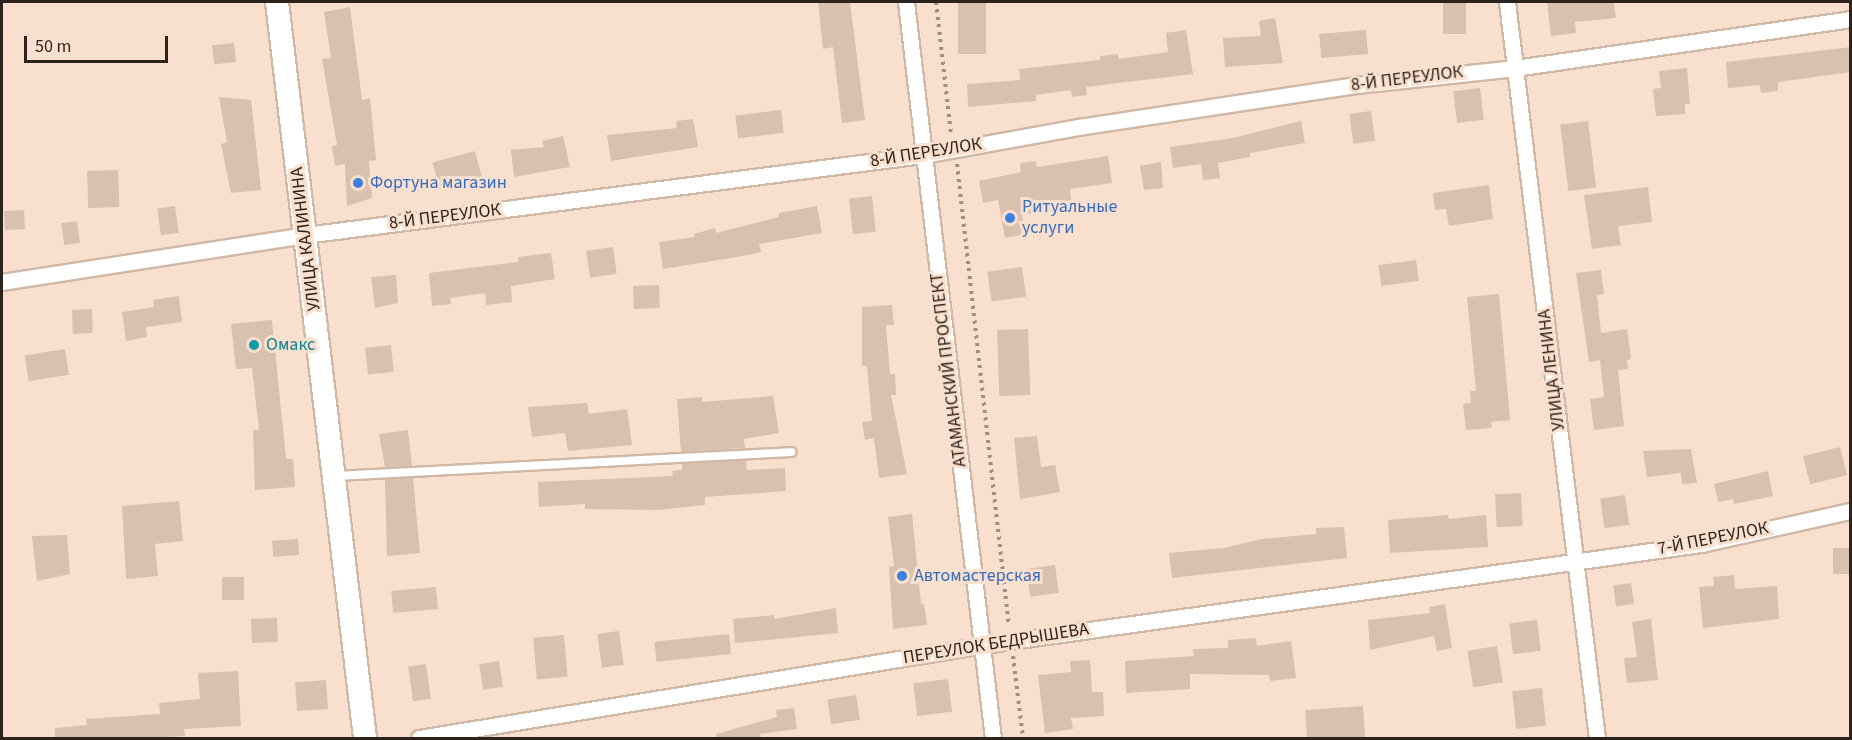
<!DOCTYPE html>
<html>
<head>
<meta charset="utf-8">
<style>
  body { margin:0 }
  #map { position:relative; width:1852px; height:740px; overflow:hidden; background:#f9e0ce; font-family:"Source Sans 3",sans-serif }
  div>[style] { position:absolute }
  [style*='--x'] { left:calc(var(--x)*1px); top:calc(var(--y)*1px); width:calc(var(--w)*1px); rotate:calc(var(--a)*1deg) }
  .building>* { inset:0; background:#d9c1af; transform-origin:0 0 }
  .path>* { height:4px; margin-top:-2px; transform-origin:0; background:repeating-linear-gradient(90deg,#a08e80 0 3px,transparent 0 7.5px) }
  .roads { filter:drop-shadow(2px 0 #cfb8a6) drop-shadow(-2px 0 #cfb8a6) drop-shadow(0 2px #cfb8a6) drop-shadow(0 -2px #cfb8a6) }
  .service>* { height:8px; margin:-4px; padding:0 4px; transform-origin:4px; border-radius:4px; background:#fff }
  .minor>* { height:15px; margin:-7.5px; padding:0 7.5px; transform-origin:7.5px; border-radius:7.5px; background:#fff }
  .secondary>* { height:22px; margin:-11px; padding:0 11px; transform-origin:11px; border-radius:11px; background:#fff }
  .dots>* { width:16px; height:16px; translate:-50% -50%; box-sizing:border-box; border:3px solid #f9e0ce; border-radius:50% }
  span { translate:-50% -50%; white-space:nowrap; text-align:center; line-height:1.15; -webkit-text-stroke:6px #f9e0ce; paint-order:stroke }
  .street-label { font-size:18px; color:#2c231c }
  .shop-label { font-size:18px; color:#366cbe }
  .left { translate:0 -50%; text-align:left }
  .culture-label { font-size:18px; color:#0d838f }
  .frame { position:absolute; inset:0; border:3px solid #2c231c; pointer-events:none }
  .scale { position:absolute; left:24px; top:36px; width:144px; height:27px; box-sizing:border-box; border:3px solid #2c231c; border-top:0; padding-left:8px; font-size:18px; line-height:21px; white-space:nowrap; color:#2c231c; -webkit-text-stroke:4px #f9e0ce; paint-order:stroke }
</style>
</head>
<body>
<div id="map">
  <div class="building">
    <i style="clip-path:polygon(818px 2px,850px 2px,865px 120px,842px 123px,833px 47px,823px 49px)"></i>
    <i style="left:958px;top:2px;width:28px;height:52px"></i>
    <i style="left:1443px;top:2px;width:23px;height:32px"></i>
    <i style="clip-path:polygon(1547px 2px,1614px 2px,1616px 18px,1575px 22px,1576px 33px,1551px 36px)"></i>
    <i style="clip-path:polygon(350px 7px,362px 100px,370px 98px,376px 160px,369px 161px,372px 198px,347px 206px,345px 164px,335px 166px,332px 146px,337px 145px,322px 59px,331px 58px,324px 12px)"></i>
    <i style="clip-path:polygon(1275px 18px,1283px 63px,1225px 67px,1223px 38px,1261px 36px,1259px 21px)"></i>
    <i style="clip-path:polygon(1186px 30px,1193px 74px,1086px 87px,1087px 95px,1072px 97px,1071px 90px,1036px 95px,1036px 101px,968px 107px,967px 84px,1020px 80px,1019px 69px,1100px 60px,1100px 56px,1118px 54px,1119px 59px,1168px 52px,1166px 33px)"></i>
    <i style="left:1366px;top:30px;width:24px;height:47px;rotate:85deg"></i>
    <i style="left:234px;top:43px;width:19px;height:22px;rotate:84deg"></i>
    <i style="clip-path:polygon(1851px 47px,1851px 72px,1778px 82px,1778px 91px,1761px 93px,1760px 85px,1728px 88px,1726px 62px)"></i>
    <i style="clip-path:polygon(1687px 68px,1690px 104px,1685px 104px,1685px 114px,1656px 116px,1653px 89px,1661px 88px,1659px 71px)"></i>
    <i style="left:1480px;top:88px;width:32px;height:27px;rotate:83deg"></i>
    <i style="clip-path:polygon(219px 97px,251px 100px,261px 190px,231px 193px,221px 144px,227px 142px)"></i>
    <i style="left:781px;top:110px;width:23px;height:46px;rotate:83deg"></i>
    <i style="left:1371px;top:111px;width:30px;height:22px;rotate:82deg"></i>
    <i style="clip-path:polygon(693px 119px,698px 147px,611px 161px,607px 135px,677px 128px,676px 121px)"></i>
    <i style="clip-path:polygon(1301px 121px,1305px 143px,1250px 153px,1250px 157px,1218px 163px,1220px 178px,1203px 180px,1201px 164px,1173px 168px,1170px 147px,1233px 138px)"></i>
    <i style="left:1588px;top:121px;width:67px;height:28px;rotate:83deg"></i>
    <i style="clip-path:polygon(563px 136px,570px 167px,514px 177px,511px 150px,544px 147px,542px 141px)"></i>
    <i style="left:475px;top:151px;width:28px;height:44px;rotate:75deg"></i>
    <i style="clip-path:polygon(1108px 156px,1112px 183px,1070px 189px,1072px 209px,1022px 215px,1025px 234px,1005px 238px,998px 200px,983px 203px,979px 181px,1021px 172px,1020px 163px,1036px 161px,1037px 167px)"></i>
    <i style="clip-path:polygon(1161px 162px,1163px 188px,1144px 190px,1140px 166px)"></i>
    <i style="left:118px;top:170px;width:37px;height:31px;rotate:88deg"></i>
    <i style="clip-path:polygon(1489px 185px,1493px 219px,1449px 226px,1446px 209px,1435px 210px,1433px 193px)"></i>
    <i style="clip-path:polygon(1648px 187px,1652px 222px,1618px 226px,1621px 245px,1592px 249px,1584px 195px)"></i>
    <i style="left:872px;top:196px;width:36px;height:23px;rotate:84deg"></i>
    <i style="left:175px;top:206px;width:27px;height:18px;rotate:82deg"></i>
    <i style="clip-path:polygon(817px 206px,822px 233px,759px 244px,761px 252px,743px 256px,663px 269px,659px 242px,695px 237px,694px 234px,715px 228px,716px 233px,779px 217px,779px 213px)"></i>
    <i style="left:24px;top:210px;width:19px;height:20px;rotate:87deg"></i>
    <i style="left:77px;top:221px;width:22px;height:16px;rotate:82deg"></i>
    <i style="left:613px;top:247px;width:27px;height:27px;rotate:82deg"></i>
    <i style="clip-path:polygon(551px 253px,555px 279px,511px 286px,512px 302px,486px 305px,485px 293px,450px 298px,451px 304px,432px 306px,429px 273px,518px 262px,518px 257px)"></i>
    <i style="left:1416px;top:260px;width:21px;height:38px;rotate:82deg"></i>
    <i style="left:1022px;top:267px;width:30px;height:35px;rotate:82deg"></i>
    <i style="clip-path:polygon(1601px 270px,1604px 294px,1597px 295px,1601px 333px,1627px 329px,1631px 359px,1627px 360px,1628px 369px,1618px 370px,1624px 426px,1594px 430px,1590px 399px,1604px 397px,1600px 360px,1589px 362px,1576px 273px)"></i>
    <i style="clip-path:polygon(396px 275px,398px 303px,375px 308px,371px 277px)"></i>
    <i style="left:659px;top:285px;width:23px;height:26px;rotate:88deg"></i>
    <i style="clip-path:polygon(1499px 294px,1510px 420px,1491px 422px,1492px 428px,1466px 430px,1463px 404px,1471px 403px,1470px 391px,1476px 391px,1467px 297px)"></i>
    <i style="clip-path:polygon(179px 296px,182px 322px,146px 327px,147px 337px,126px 341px,122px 312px,154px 307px,153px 300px)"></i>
    <i style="clip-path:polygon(892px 305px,894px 325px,886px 325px,890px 374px,895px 374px,896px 395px,891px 395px,907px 474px,879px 478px,874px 438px,865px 440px,862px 422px,872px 421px,867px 366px,862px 366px,862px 307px)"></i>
    <i style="left:92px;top:309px;width:24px;height:20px;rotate:88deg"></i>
    <i style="clip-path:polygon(272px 320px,286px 459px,293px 459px,295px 487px,255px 490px,253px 430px,259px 430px,252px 368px,236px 369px,231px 324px)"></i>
    <i style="left:1028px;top:329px;width:66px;height:31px;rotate:88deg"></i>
    <i style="left:391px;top:345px;width:27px;height:26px;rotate:84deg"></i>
    <i style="left:65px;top:349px;width:26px;height:41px;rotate:81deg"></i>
    <i style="clip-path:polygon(773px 396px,779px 433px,744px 439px,745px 448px,681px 452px,677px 399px,702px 397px,702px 402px)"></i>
    <i style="clip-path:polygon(587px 403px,589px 414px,627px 409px,632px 445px,568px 451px,565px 433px,532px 437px,528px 407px)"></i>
    <i style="clip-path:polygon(408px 430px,412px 466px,385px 467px,379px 434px)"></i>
    <i style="clip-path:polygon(1037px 436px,1041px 467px,1055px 465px,1060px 492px,1020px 499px,1014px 438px)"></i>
    <i style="left:1840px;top:447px;width:29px;height:38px;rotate:76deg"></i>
    <i style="clip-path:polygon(1691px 449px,1697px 483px,1682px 484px,1681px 473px,1647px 477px,1643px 451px)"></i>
    <i style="clip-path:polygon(746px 460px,747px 470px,785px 468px,786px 491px,705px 497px,705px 505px,659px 510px,585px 509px,585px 504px,539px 507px,538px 482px,673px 476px,672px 471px,682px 470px,682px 464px)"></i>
    <i style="clip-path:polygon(1768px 471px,1773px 496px,1734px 504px,1733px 499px,1718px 502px,1714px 484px)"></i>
    <i style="clip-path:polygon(413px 478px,420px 553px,387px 556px,385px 479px)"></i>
    <i style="left:1521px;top:493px;width:33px;height:26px;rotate:87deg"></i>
    <i style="left:1625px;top:495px;width:30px;height:25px;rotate:82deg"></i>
    <i style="clip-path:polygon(179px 501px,183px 541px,155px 544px,158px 576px,126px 579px,122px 506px)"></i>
    <i style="clip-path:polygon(912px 514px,921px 604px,924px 604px,927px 625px,893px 629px,889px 567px,894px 566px,888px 517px)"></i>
    <i style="clip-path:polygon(1448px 515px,1449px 519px,1486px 515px,1488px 547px,1390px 553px,1388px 520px)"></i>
    <i style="clip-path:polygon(1344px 527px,1347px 558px,1172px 578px,1169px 553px,1224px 548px,1262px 539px,1316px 534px,1316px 528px)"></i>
    <i style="clip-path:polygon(67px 535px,70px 574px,37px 581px,32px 536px)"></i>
    <i style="left:298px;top:539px;width:16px;height:26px;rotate:86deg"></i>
    <i style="left:1851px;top:548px;width:26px;height:18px;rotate:90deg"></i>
    <i style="left:1055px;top:565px;width:28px;height:29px;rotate:82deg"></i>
    <i style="clip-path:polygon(1734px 575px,1735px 589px,1777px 586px,1779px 619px,1703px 628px,1699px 587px,1714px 586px,1713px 577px)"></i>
    <i style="left:222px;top:577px;width:22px;height:23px"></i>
    <i style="left:1631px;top:583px;width:21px;height:18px;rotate:82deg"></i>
    <i style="left:436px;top:587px;width:22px;height:45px;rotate:85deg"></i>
    <i style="clip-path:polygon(1445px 604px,1452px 648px,1437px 651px,1434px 636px,1370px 650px,1368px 620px,1430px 613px,1429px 607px)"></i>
    <i style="clip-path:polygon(836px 608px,838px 633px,735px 643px,733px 619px,774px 615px,774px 619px)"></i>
    <i style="left:277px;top:618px;width:24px;height:26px;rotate:88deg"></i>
    <i style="clip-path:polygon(1651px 619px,1658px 680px,1627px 683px,1624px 658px,1637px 657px,1632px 622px)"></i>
    <i style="left:1537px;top:620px;width:31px;height:28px;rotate:83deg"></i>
    <i style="left:619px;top:631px;width:34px;height:22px;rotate:82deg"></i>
    <i style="left:729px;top:634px;width:20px;height:75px;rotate:84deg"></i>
    <i style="left:564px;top:635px;width:42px;height:31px;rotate:85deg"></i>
    <i style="clip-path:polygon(1256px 638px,1257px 646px,1291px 641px,1296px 678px,1270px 681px,1269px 675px,1190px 674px,1190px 689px,1126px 693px,1125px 661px,1194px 656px,1193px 649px,1228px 648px,1228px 640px)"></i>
    <i style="left:1497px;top:646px;width:37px;height:30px;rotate:81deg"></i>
    <i style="clip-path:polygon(1090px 660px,1092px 692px,1103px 692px,1104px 716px,1071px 718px,1073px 729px,1045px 733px,1038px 675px,1071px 672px,1070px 661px)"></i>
    <i style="left:499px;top:661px;width:26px;height:20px;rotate:81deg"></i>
    <i style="left:426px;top:664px;width:35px;height:18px;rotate:82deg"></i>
    <i style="clip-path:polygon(238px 671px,241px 726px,184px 729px,185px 736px,154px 738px,55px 738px,55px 728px,87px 725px,86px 719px,160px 714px,159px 703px,200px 699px,198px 673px)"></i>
    <i style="left:948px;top:679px;width:33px;height:35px;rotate:83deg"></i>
    <i style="left:326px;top:680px;width:29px;height:31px;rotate:86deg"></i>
    <i style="left:1542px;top:688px;width:38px;height:30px;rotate:84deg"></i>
    <i style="left:856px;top:695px;width:25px;height:29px;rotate:81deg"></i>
    <i style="left:1363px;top:706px;width:32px;height:58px;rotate:86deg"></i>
    <i style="clip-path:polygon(794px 708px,797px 729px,760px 734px,761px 738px,717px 738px,716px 734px,777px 717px,776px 710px)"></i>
  </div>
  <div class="path">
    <i style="--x:936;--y:2;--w:132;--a:83.5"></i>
    <i style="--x:957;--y:164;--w:464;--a:83.6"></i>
    <i style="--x:1013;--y:656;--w:83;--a:83"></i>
  </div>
  <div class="roads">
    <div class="service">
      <i style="--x:335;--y:476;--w:457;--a:-3"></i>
    </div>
    <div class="minor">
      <i style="--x:906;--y:2;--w:741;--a:83.26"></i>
      <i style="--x:1507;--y:2;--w:741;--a:83.03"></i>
      <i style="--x:2;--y:282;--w:307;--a:-8.8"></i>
      <i style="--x:305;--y:235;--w:623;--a:-7.38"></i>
      <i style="--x:923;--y:155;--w:158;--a:-10.2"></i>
      <i style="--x:1078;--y:127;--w:282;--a:-8.6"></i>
      <i style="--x:1357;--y:85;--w:159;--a:-6.1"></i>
      <i style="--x:1515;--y:68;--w:339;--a:-8.3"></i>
      <i style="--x:419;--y:738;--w:572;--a:-9.36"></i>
      <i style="--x:983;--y:645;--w:725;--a:-8.01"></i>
      <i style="--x:1701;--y:544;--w:153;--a:-12.5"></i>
    </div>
    <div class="secondary">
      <i style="--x:277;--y:2;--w:741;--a:83.18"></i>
    </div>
  </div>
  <div class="dots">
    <i style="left:358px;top:183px;background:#3f7fe0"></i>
    <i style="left:1010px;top:218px;background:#3f7fe0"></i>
    <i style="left:254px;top:345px;background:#0f9aa8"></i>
    <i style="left:902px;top:576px;background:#3f7fe0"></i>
  </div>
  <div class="street-label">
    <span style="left:1407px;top:79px;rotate:-7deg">8-Й ПЕРЕУЛОК</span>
    <span style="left:926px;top:153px;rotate:-9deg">8-Й ПЕРЕУЛОК</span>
    <span style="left:445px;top:217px;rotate:-7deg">8-Й ПЕРЕУЛОК</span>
    <span style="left:306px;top:239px;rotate:-97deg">УЛИЦА КАЛИНИНА</span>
    <span style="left:949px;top:370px;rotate:-97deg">АТАМАНСКИЙ ПРОСПЕКТ</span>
    <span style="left:1552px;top:370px;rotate:-97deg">УЛИЦА ЛЕНИНА</span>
    <span style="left:1713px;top:539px;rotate:-11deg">7-Й ПЕРЕУЛОК</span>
    <span style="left:996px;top:644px;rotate:-9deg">ПЕРЕУЛОК БЕДРЫШЕВА</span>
  </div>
  <div class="shop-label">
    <span class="left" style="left:370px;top:183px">Фортуна магазин</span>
    <span class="left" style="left:1022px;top:218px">Ритуальные<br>услуги</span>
    <span class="left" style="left:914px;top:576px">Автомастерская</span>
  </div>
  <div class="culture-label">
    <span class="left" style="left:266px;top:345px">Омакс</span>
  </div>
  <div class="frame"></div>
  <div class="scale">50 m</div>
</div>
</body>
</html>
